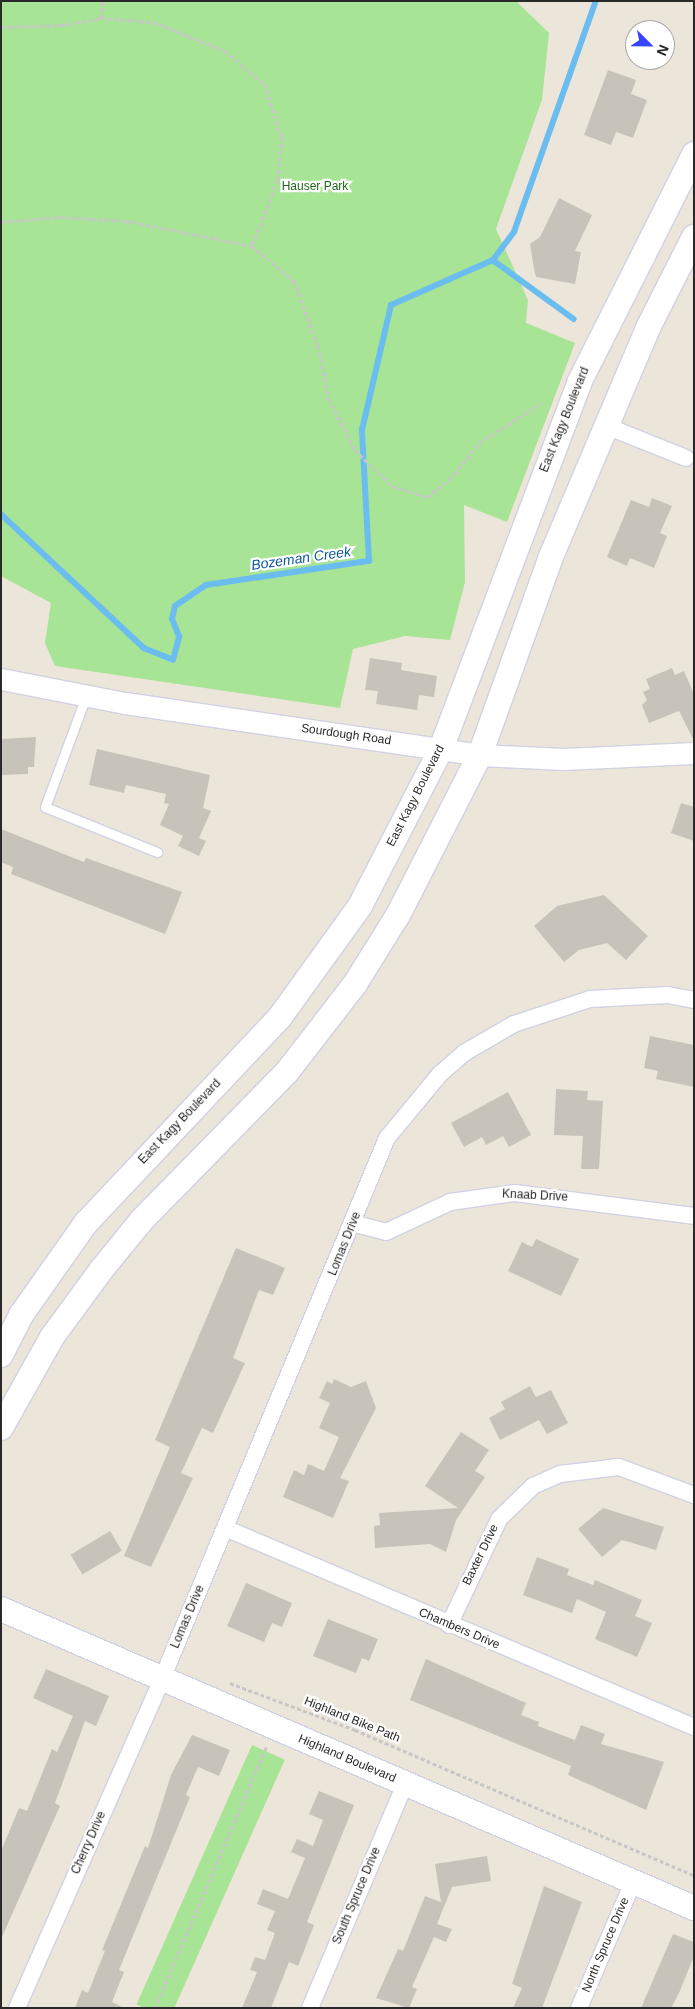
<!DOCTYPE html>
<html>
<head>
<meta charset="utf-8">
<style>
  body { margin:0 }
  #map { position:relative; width:695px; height:2009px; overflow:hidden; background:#ece6da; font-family:Arial,sans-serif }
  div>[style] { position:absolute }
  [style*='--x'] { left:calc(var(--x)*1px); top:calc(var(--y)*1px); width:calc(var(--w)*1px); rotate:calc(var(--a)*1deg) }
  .green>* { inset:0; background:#a7e495; transform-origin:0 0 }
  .stream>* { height:5.5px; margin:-2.75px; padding:0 2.75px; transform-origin:2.75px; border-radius:2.75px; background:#6bbdf0 }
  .building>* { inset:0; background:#c7c3ba; transform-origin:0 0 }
  .path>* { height:3px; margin-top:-1.5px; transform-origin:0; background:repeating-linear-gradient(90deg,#c7c7c7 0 4px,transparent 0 6.5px) }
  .roads { filter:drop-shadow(1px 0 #d0d1e2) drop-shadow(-1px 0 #d0d1e2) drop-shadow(0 1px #d0d1e2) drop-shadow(0 -1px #d0d1e2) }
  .service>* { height:9px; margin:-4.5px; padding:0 4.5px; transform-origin:4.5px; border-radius:4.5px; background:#fff }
  .minor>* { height:16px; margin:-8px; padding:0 8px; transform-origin:8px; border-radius:8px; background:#fff }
  .tertiary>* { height:21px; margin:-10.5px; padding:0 10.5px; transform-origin:10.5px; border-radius:10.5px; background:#fff }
  .secondary>* { height:24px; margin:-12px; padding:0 12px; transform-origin:12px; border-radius:12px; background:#fff }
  span { translate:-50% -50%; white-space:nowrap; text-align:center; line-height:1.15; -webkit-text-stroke:4.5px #fff; paint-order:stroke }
  .park-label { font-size:12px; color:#1f6718 }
  .street-label { font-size:12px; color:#292929 }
  .water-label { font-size:14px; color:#0b599b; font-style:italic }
  .frame { position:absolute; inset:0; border:2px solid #292929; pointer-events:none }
  .north { position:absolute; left:625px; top:20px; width:50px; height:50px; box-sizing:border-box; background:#fff; border:1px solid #a9a9a9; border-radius:50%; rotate:113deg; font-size:14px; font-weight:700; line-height:20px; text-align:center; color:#292929 }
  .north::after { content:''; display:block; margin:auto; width:18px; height:22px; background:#3644fd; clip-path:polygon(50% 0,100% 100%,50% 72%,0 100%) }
</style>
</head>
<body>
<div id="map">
  <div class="green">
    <i style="clip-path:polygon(1px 1px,516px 1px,549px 33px,542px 100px,496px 229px,528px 300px,526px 323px,575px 343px,507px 522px,464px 505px,465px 582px,450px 640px,405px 636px,353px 649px,340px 708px,55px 666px,45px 643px,51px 603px,1px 576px)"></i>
    <i style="left:252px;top:1745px;width:36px;height:284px;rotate:24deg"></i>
  </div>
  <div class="stream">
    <i style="--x:493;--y:260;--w:100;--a:36.1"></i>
    <i style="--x:1;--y:514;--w:196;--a:43.1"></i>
    <i style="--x:144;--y:648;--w:31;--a:22"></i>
    <i style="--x:173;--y:660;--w:24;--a:-75"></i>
    <i style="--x:179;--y:637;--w:19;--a:-111"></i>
    <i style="--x:172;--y:619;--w:13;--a:-77"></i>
    <i style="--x:175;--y:606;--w:37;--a:-34"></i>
    <i style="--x:206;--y:585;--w:165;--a:-8.4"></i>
    <i style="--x:369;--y:561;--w:131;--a:-93.1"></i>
    <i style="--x:362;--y:430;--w:128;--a:-76.9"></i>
    <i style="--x:391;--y:305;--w:111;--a:-23.8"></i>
    <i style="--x:493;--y:260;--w:35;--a:-53"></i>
    <i style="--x:514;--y:232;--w:245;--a:-70.5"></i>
  </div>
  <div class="building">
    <i style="clip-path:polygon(608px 70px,636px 80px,631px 94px,647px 100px,633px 138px,616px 132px,611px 145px,584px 135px)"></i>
    <i style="clip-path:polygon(559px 198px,592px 215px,575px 251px,581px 252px,575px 284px,536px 277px,534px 269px,530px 244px,540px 237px)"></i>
    <i style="clip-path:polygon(652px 498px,672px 506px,660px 533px,667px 536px,654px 568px,630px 558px,627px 566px,607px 557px,631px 500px,649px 507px)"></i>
    <i style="clip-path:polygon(370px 658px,402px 663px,401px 670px,437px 676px,434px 697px,419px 695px,417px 710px,376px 704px,378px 691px,365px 690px)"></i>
    <i style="clip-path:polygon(672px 668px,675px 675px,684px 671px,694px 694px,694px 741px,679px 711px,649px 723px,642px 705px,647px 700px,643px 692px,650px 689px,646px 679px)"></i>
    <i style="clip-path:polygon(36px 737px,34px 767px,28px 767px,28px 774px,1px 775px,1px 739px)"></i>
    <i style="clip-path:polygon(97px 749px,210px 775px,203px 808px,211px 811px,199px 838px,206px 841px,199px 856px,178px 846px,183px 836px,160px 825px,169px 804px,164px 803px,166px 794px,126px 785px,124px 793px,89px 785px)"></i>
    <i style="clip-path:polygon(681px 803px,694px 807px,694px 841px,671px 833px)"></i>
    <i style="clip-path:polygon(1px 829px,84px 862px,86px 858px,182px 892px,165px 934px,11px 874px,13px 867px,1px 862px)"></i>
    <i style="clip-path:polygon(604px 895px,648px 936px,626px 960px,607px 943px,579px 950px,564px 962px,534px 926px,557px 906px)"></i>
    <i style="clip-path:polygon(650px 1036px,694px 1045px,694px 1087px,656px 1079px,658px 1071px,644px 1068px)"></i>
    <i style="clip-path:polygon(556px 1089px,588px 1091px,587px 1100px,603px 1101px,599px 1169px,581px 1169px,583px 1136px,554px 1135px)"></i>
    <i style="clip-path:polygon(508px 1092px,531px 1135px,509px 1147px,503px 1136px,486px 1145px,482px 1137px,464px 1147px,451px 1123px)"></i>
    <i style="clip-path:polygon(536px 1239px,579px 1259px,561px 1296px,508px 1271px,522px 1242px,532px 1247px)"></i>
    <i style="clip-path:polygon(236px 1248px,285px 1268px,273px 1295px,259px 1290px,233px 1358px,245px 1363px,213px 1433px,202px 1428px,181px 1473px,193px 1478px,151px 1567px,124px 1556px,170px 1447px,155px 1440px)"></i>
    <i style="clip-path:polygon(334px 1379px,351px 1387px,366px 1381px,376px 1408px,340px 1478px,349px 1481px,333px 1518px,283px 1497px,294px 1470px,304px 1475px,308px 1464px,324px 1471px,339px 1437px,319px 1428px,330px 1403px,319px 1398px,327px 1381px,332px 1384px)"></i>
    <i style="clip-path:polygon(530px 1386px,536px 1397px,551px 1390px,568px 1423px,547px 1434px,539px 1420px,500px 1440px,489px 1418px,505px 1409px,501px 1402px)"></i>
    <i style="clip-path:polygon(461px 1432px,489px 1450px,475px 1471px,485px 1477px,456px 1520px,446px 1552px,430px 1544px,375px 1548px,374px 1526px,380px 1525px,379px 1513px,458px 1508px,425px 1486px)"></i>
    <i style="clip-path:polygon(603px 1508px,664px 1527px,656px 1550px,622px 1540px,602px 1557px,578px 1529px)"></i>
    <i style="left:110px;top:1531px;width:23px;height:46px;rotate:59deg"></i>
    <i style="clip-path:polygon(537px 1557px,569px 1569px,567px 1575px,593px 1585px,595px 1580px,642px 1600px,635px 1616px,652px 1623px,637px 1657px,595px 1639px,606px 1612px,577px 1599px,572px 1613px,523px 1595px)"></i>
    <i style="clip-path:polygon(246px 1583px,292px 1603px,282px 1627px,272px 1623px,264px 1642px,227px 1626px)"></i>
    <i style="clip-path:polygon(328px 1619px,378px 1639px,369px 1661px,362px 1658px,356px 1673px,313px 1656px)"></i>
    <i style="clip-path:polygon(426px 1659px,526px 1703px,521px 1715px,539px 1722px,538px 1726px,575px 1740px,581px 1725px,605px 1734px,601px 1744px,664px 1762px,646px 1810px,568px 1775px,571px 1766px,410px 1700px)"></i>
    <i style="clip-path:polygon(46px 1669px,109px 1696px,96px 1726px,85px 1721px,55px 1803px,60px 1806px,2px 1937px,1px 1851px,19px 1808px,27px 1811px,52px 1749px,57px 1752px,73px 1716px,33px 1698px)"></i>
    <i style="clip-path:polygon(192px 1735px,230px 1750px,219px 1776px,198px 1767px,186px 1795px,190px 1797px,119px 1970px,124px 1972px,112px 2002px,124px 2008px,75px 2008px,82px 1990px,88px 1993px,105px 1951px,102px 1950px,145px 1846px,148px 1848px,171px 1775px)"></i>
    <i style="clip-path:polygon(319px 1791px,354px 1805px,307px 1922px,314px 1925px,298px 1966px,289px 1962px,271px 2008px,242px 2008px,257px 1972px,250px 1970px,255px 1957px,265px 1960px,275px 1933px,267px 1930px,275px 1911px,257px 1904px,263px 1889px,288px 1899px,305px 1858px,291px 1852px,297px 1839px,313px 1846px,323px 1820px,309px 1814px)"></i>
    <i style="clip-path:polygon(487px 1856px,491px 1881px,452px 1887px,437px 1924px,452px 1929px,446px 1942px,434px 1937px,412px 1987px,417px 1989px,409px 2008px,376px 1998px,398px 1949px,403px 1951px,425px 1896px,441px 1902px,435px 1864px)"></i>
    <i style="clip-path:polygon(544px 1886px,582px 1902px,542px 2008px,513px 2008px,522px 1988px,512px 1984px)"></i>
    <i style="clip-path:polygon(673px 1934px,694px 1942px,694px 1956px,679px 1993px,671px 2008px,641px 2008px)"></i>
  </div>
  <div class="path">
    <i style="--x:101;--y:18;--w:17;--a:-83"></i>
    <i style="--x:1;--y:27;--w:62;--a:-1.8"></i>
    <i style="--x:63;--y:25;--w:39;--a:-10"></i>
    <i style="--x:101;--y:18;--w:52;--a:4.4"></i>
    <i style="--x:153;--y:22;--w:78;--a:21.9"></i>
    <i style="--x:225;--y:51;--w:51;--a:40.2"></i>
    <i style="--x:264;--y:84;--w:56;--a:71.2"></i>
    <i style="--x:282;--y:137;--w:43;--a:95.3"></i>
    <i style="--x:278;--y:180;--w:71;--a:111.5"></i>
    <i style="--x:1;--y:222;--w:58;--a:-4.9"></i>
    <i style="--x:59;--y:217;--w:68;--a:3.4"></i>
    <i style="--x:127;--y:221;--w:127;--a:11.3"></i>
    <i style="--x:252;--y:246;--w:55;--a:39.8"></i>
    <i style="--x:294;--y:281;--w:69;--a:69.7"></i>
    <i style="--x:318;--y:346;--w:54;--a:78.3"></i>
    <i style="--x:329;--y:399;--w:57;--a:63"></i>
    <i style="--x:355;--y:450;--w:52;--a:44.2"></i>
    <i style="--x:392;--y:486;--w:38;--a:17"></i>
    <i style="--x:428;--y:497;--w:35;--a:-40"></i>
    <i style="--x:455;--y:474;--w:41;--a:-52"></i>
    <i style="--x:480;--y:442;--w:73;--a:-32.2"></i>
    <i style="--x:230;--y:1683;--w:134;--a:20.6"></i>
    <i style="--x:355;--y:1730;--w:369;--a:23.2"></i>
    <i style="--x:155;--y:2008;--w:285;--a:-66.9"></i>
  </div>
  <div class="roads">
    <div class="service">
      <i style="--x:86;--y:696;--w:118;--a:110.3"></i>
      <i style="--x:45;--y:807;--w:121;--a:21.9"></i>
    </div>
    <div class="minor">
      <i style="--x:606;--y:426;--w:86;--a:21.8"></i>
      <i style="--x:355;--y:1224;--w:32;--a:14"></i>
      <i style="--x:386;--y:1232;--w:71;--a:-25.1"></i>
      <i style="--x:450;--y:1202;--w:66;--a:-7.9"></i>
      <i style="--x:515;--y:1193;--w:180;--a:7.3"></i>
      <i style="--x:225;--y:1528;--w:509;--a:22.99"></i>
      <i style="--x:449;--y:1625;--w:117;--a:-64.7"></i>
      <i style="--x:499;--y:1519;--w:47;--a:-44.1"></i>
      <i style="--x:533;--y:1486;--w:30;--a:-24"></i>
      <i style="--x:560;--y:1474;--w:59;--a:-6.8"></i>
      <i style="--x:619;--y:1467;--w:80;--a:20.5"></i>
      <i style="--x:17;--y:2008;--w:360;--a:-66.2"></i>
      <i style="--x:162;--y:1679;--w:586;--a:-67.42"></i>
      <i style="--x:387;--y:1138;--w:83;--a:-50.4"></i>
      <i style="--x:440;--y:1074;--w:32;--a:-41"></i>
      <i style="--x:464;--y:1053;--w:58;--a:-30.1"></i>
      <i style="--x:514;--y:1024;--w:80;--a:-18.2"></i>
      <i style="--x:590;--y:999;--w:78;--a:-2.9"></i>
      <i style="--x:668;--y:995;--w:26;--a:11"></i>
      <i style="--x:310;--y:2008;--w:243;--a:-67"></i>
      <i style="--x:579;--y:2008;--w:137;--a:-66.8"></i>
    </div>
    <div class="tertiary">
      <i style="--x:1;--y:679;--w:126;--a:11"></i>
      <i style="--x:125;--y:703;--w:359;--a:8.3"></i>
      <i style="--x:480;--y:755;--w:83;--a:2.8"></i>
      <i style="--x:563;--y:759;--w:131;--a:-2.6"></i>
    </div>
    <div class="secondary">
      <i style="--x:1;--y:1355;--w:45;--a:-63.4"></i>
      <i style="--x:21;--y:1315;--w:113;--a:-54.8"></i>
      <i style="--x:86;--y:1223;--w:283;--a:-46.7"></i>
      <i style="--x:280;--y:1017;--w:137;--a:-54.2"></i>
      <i style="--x:360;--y:906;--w:177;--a:-62.7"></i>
      <i style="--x:441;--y:749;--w:393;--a:-69.3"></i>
      <i style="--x:580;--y:381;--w:254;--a:-63.3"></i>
      <i style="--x:1;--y:1428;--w:104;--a:-60.7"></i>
      <i style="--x:52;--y:1337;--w:84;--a:-53.7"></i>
      <i style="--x:102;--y:1269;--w:63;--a:-50.8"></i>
      <i style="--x:142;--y:1220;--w:207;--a:-45.6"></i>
      <i style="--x:287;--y:1072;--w:111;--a:-52.3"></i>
      <i style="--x:355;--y:984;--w:81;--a:-58.1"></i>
      <i style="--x:398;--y:915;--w:180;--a:-62.9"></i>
      <i style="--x:480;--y:755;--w:208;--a:-70.3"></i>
      <i style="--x:550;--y:559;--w:251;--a:-67"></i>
      <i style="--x:648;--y:328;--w:102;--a:-63.2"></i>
      <i style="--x:1;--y:1609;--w:755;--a:23.34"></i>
    </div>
  </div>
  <div class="park-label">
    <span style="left:315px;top:187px">Hauser Park</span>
  </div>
  <div class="street-label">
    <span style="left:565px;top:420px;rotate:-68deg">East Kagy Boulevard</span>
    <span style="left:346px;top:735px;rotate:8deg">Sourdough Road</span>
    <span style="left:416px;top:796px;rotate:-63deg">East Kagy Boulevard</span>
    <span style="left:180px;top:1122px;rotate:-46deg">East Kagy Boulevard</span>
    <span style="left:535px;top:1196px;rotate:3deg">Knaab Drive</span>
    <span style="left:345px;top:1244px;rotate:-68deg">Lomas Drive</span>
    <span style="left:481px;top:1555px;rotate:-64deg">Baxter Drive</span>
    <span style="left:188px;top:1617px;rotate:-67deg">Lomas Drive</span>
    <span style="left:459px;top:1629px;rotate:23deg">Chambers Drive</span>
    <span style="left:352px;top:1720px;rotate:22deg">Highland Bike Path</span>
    <span style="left:347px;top:1759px;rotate:23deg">Highland Boulevard</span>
    <span style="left:89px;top:1843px;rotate:-66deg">Cherry Drive</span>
    <span style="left:357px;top:1896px;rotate:-67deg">South Spruce Drive</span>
    <span style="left:606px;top:1945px;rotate:-67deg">North Spruce Drive</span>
  </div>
  <div class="water-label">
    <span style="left:301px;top:558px;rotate:-8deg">Bozeman Creek</span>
  </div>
  <div class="frame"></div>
  <div class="north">N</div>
</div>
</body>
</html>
